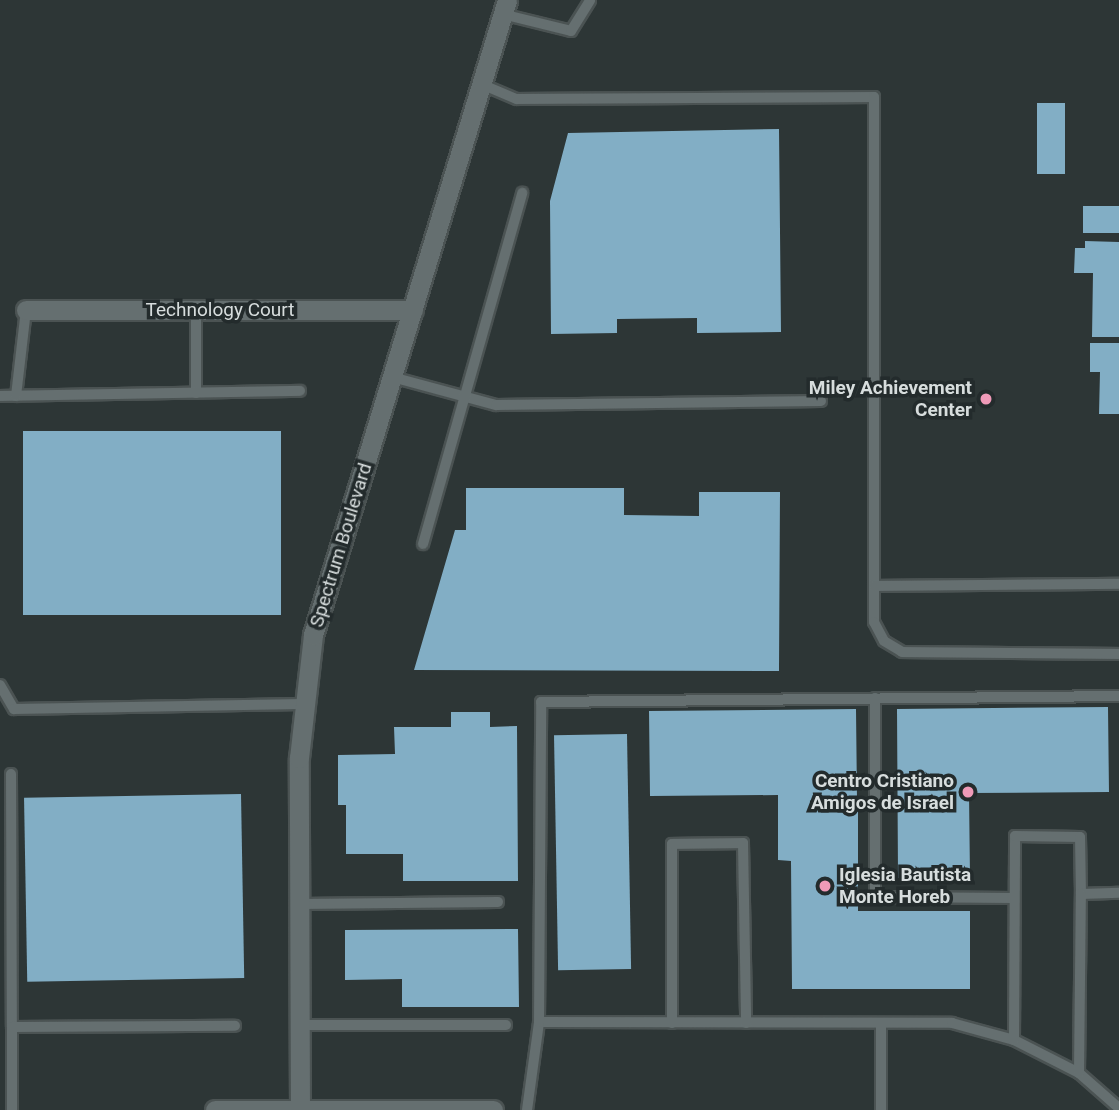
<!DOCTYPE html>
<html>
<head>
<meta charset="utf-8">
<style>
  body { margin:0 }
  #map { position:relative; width:1119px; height:1110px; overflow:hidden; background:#2d3636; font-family:Roboto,sans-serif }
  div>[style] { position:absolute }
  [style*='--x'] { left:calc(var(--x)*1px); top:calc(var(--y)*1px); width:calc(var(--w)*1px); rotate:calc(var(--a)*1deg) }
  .building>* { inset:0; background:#82aec5; transform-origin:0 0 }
  .roads { filter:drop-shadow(2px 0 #4b5353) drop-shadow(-2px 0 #4b5353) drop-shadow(0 2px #4b5353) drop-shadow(0 -2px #4b5353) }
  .service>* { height:10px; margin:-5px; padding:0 5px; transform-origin:5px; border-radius:5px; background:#656f70 }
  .minor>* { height:19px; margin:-9.5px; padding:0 9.5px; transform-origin:9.5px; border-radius:9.5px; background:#656f70 }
  .tertiary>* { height:19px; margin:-9.5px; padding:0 9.5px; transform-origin:9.5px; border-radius:9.5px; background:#656f70 }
  .dots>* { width:19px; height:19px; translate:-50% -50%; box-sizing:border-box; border:4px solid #232b2c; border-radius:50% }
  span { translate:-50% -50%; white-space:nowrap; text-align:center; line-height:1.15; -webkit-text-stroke:7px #232b2c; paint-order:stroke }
  .street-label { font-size:19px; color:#d7dddd }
  .poi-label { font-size:19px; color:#d7dddd; font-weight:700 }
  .right { translate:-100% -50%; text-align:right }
  .left { translate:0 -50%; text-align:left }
</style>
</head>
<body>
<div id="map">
  <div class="building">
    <i style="left:1065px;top:103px;width:71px;height:28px;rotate:90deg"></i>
    <i style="clip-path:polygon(779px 129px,781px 332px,697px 333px,697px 318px,617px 319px,617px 333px,551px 334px,550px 201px,568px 133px)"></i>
    <i style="left:1083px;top:206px;width:36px;height:27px"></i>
    <i style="clip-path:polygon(1085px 241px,1119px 242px,1119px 337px,1092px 337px,1093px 273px,1074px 273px,1075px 248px,1085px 248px)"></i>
    <i style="clip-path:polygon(1090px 343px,1119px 343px,1119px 414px,1099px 414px,1100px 372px,1090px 372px)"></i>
    <i style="left:281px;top:431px;width:184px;height:258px;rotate:90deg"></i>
    <i style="clip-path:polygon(466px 488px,624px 488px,624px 515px,699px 516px,699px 492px,780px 492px,779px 671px,414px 670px,455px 530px,466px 530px)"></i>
    <i style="clip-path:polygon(1108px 707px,1109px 792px,969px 793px,970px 877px,898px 878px,897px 709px)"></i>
    <i style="clip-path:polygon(856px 709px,857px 799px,840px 800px,841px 809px,858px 809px,858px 911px,970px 911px,970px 989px,792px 989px,791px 861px,778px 860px,778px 795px,650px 796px,649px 711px)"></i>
    <i style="clip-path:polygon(451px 712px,490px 712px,490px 727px,517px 726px,518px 881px,403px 881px,403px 854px,346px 854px,346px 805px,338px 805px,338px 755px,395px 754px,394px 727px,451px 727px)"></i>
    <i style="left:627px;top:734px;width:235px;height:73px;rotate:89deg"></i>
    <i style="left:241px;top:794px;width:184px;height:217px;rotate:89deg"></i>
    <i style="clip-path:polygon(518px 929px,519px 1007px,402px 1007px,402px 979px,345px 980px,345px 930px)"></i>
  </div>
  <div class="roads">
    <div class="service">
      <i style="--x:502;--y:14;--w:71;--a:13.8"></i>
      <i style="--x:571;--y:31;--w:36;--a:-58"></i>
      <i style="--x:481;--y:84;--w:39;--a:23"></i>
      <i style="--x:517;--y:99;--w:357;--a:-0.3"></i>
      <i style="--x:874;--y:97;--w:525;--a:90"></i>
      <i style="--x:874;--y:622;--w:21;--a:62"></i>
      <i style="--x:884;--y:641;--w:21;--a:31"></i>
      <i style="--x:902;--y:652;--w:217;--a:0.5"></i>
      <i style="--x:196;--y:310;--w:83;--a:90"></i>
      <i style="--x:392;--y:377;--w:108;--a:15.1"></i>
      <i style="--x:496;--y:405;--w:325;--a:-0.7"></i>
      <i style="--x:0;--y:396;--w:300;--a:-1"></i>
      <i style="--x:16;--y:396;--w:87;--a:-83.4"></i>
      <i style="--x:423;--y:544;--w:365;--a:-74.2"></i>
      <i style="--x:874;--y:586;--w:245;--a:-0.5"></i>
      <i style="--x:0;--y:685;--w:28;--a:60"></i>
      <i style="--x:14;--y:709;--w:288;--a:-1"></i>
      <i style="--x:875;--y:698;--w:199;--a:90"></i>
      <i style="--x:875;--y:897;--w:139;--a:0.4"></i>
      <i style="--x:11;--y:774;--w:253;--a:89.8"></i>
      <i style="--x:300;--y:904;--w:198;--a:-0.6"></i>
      <i style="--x:539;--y:1022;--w:413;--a:0.1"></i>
      <i style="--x:952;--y:1023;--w:64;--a:15.3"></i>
      <i style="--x:1014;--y:1040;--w:73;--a:26.9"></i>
      <i style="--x:1079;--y:1073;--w:53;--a:41.2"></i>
      <i style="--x:672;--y:1023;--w:179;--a:-90"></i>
      <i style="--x:672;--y:844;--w:71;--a:-0.8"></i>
      <i style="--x:743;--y:843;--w:180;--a:89"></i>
      <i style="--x:300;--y:1025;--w:206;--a:0"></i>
      <i style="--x:1014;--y:1040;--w:204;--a:-89.7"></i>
      <i style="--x:1015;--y:836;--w:65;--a:0.9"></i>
      <i style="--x:1080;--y:837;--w:57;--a:89"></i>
      <i style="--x:1081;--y:894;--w:38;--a:-2"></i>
      <i style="--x:1079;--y:1073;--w:179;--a:-89.4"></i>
      <i style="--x:12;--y:1110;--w:83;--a:-90"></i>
      <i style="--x:12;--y:1027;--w:223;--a:-0.3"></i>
      <i style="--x:527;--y:1110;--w:89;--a:-82.2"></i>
      <i style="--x:539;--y:1022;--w:320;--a:-89.6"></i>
      <i style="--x:541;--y:702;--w:578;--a:-0.59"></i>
      <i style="--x:881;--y:1110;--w:87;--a:-90"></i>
    </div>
    <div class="minor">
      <i style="--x:26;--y:310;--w:387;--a:0"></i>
      <i style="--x:300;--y:1110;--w:352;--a:-90.2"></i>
      <i style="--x:299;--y:758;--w:124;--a:-83.5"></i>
      <i style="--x:313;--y:635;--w:664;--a:-73.01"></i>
    </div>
    <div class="tertiary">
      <i style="--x:215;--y:1110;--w:278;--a:0"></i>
    </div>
  </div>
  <div class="dots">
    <i style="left:986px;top:399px;background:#ef9ab8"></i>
    <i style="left:968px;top:792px;background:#ef9ab8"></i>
    <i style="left:825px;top:886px;background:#ef9ab8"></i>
  </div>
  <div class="street-label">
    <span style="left:220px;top:310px">Technology Court</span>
    <span style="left:341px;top:545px;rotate:-73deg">Spectrum Boulevard</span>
  </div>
  <div class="poi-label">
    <span class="right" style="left:972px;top:399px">Miley Achievement<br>Center</span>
    <span class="right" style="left:954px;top:792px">Centro Cristiano<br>Amigos de Israel</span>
    <span class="left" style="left:839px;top:886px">Iglesia Bautista<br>Monte Horeb</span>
  </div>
</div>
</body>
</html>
